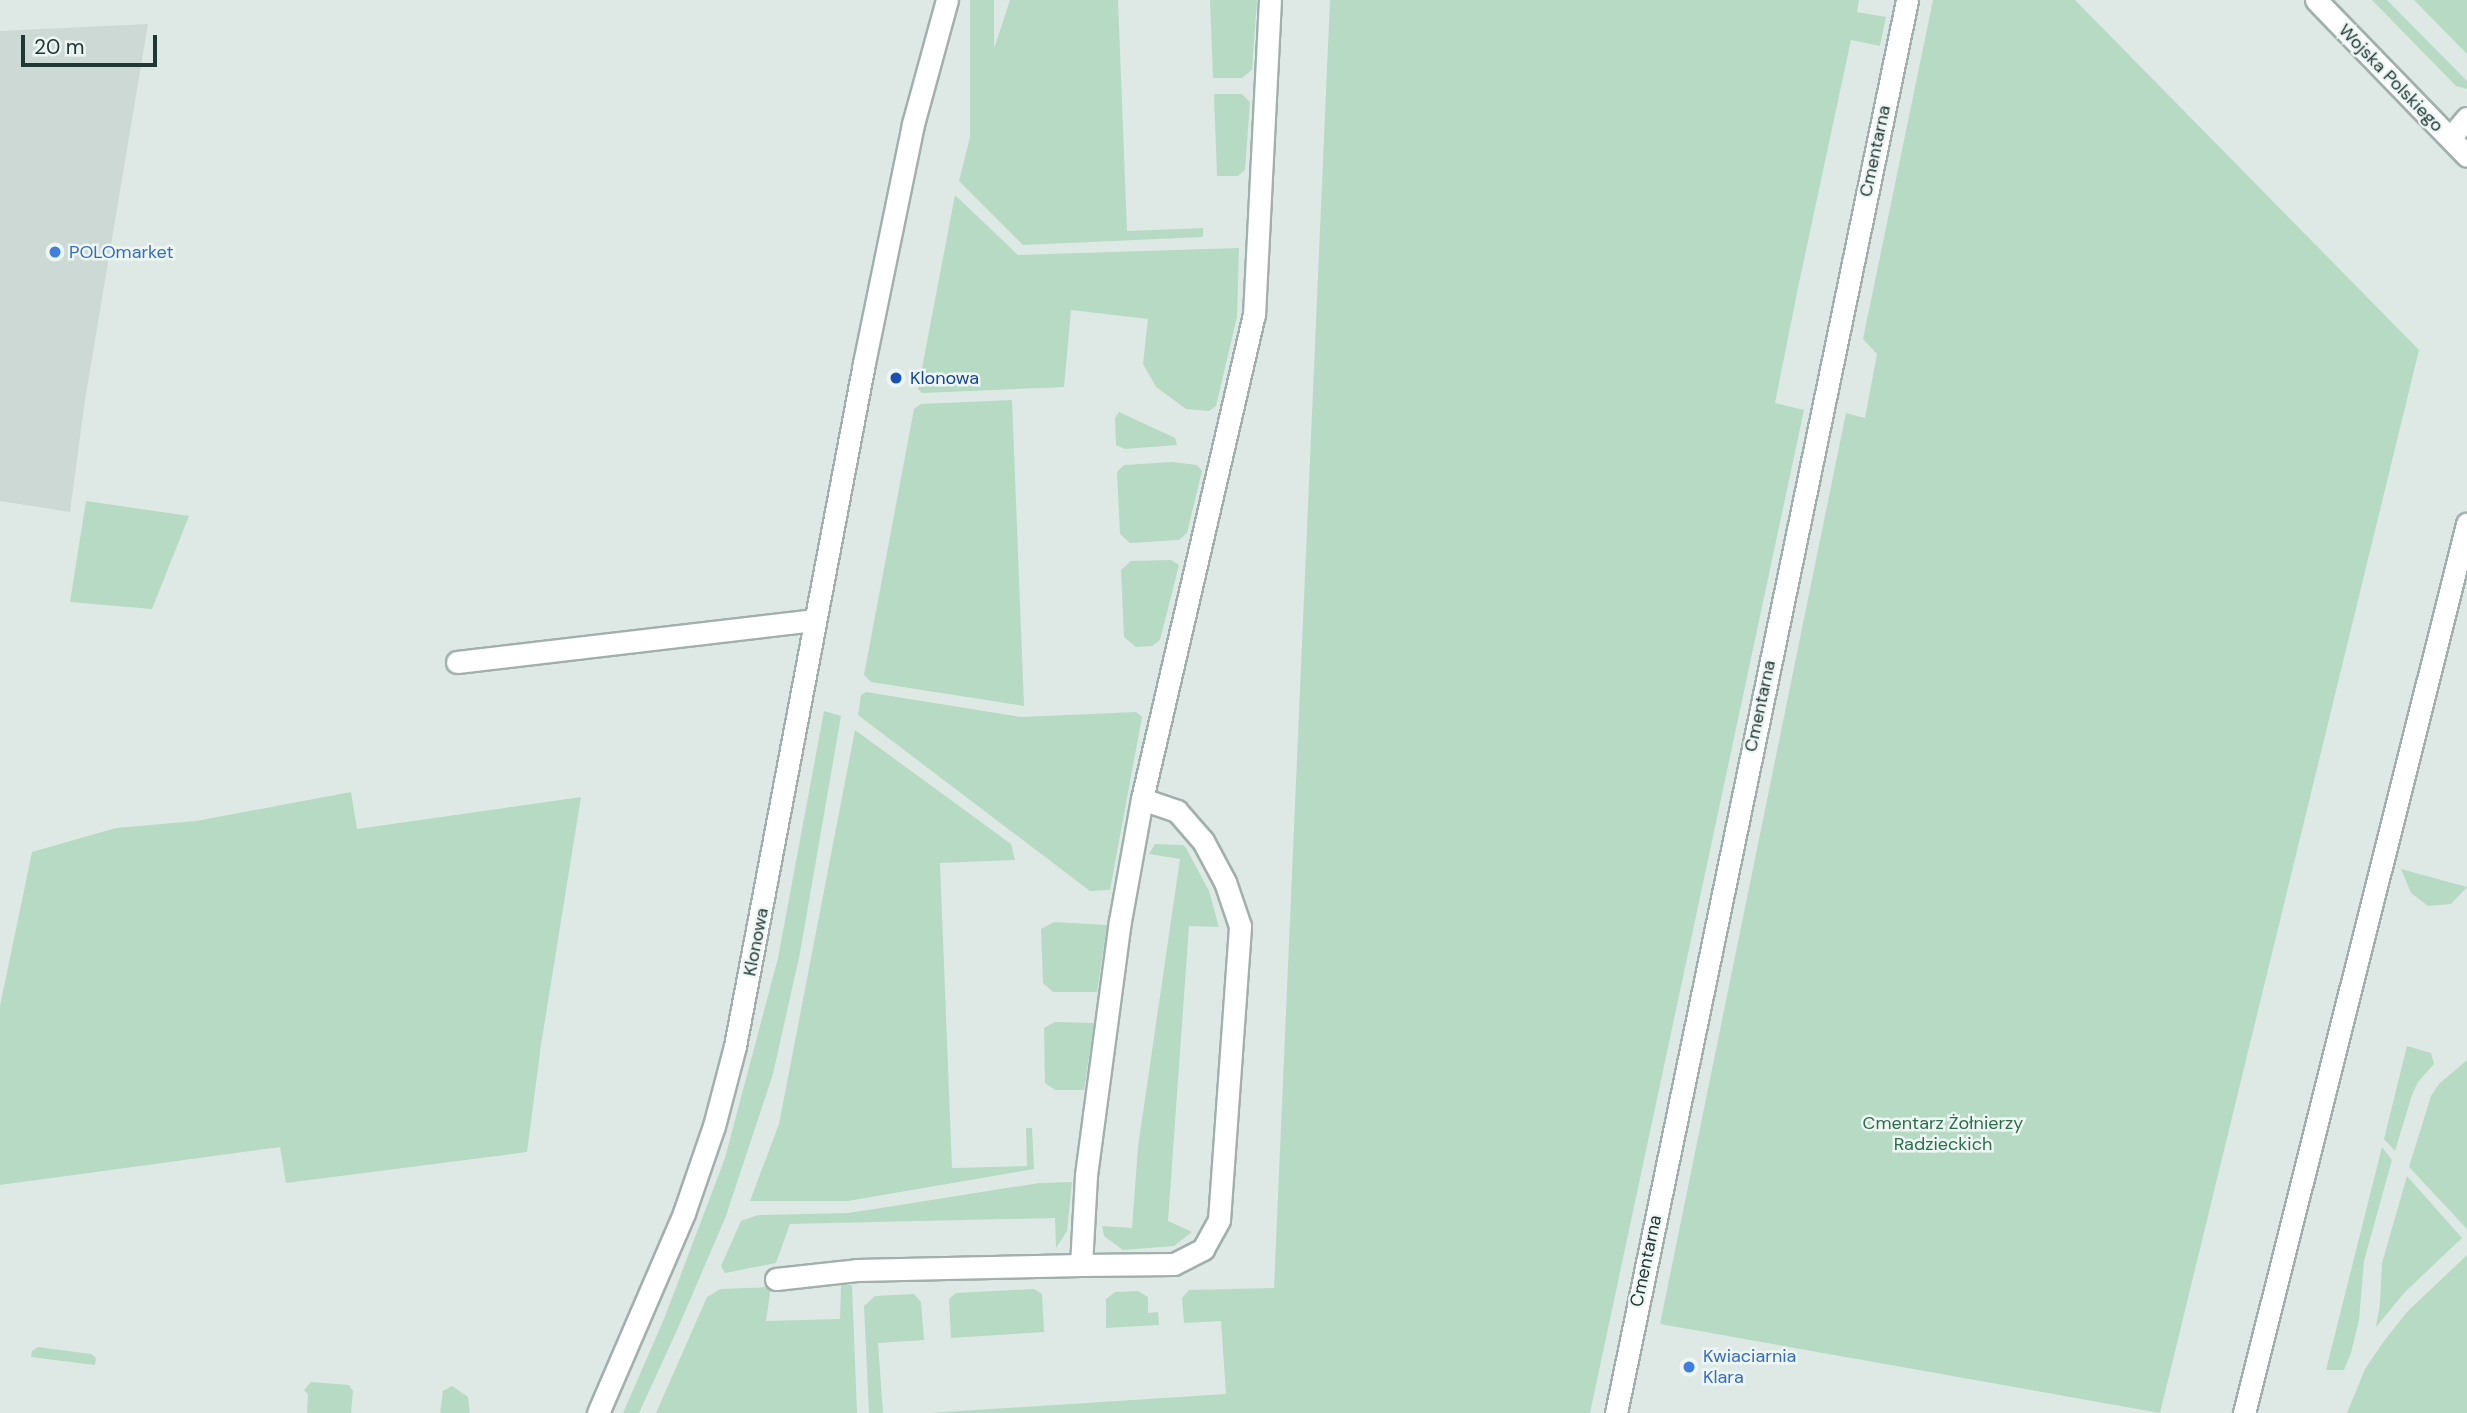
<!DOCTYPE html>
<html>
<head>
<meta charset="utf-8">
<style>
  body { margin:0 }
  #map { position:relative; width:2467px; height:1413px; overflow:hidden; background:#dee9e5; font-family:"DM Sans",sans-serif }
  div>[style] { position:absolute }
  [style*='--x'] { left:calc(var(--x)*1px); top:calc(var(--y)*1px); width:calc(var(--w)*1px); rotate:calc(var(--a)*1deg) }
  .built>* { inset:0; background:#cdd9d4 }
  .green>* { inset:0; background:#b7dac4; transform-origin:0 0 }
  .roads { filter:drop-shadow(2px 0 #a1b0ac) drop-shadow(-2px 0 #a1b0ac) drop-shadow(0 2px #a1b0ac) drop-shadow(0 -2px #a1b0ac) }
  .street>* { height:21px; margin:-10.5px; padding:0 10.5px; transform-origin:10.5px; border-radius:10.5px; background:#fff }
  .secondary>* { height:21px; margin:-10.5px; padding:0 10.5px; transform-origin:10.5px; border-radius:10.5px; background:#fff }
  .dots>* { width:19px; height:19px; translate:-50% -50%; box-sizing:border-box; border:4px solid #eef6f3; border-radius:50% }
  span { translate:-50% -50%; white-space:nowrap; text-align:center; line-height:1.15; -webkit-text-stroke:5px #eef6f3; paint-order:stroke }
  .street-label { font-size:18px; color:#203834 }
  .shop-label { font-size:18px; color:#366cbe }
  .left { translate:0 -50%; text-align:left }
  .transit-label { font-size:18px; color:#164399 }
  .park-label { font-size:18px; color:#2c6e4b }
  .scale { position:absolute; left:21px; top:35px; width:136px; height:32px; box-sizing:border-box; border:4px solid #203834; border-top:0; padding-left:9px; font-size:21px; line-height:24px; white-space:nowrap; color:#203834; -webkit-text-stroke:5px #eef6f3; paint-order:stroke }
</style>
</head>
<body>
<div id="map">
  <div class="built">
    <i style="clip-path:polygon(148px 24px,85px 400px,70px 512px,0 501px,0 31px)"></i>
  </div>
  <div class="green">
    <i style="left:970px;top:0;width:24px;height:141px"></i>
    <i style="clip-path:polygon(1010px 0,1118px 0,1127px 231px,1203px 228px,1203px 237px,1023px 245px,959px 181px,986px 73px)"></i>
    <i style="clip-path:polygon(1210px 0,1257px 0,1252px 70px,1242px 78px,1213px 78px)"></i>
    <i style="clip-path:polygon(1330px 0,1859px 0,1857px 12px,1886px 17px,1880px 46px,1851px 40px,1798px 288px,1775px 403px,1804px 410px,1590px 1413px,929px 1413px,1226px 1394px,1221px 1321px,1184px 1323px,1182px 1298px,1189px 1290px,1274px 1288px)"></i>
    <i style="clip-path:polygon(1933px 0,2075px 0,2419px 350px,2160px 1413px,1660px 1324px,1846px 413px,1865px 418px,1877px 354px,1863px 339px)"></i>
    <i style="clip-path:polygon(2372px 0,2387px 0,2467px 81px,2467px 89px,2456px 86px)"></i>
    <i style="clip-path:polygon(2414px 0,2467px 0,2467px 54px)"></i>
    <i style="clip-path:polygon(1214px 94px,1242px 94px,1250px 102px,1245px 170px,1238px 176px,1217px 176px)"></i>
    <i style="clip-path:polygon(955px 195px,1018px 255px,1239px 248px,1237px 317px,1216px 406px,1209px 411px,1186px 409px,1156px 387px,1143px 364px,1148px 319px,1071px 310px,1064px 387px,922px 393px,918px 389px)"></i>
    <i style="clip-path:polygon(1012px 400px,1024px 706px,871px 682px,864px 675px,914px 409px,921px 404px)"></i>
    <i style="clip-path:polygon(1119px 412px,1175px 438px,1177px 445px,1125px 449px,1116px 445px,1115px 418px)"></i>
    <i style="clip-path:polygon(1172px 462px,1197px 465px,1202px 471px,1187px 533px,1179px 540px,1130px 543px,1120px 534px,1117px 472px,1124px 465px)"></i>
    <i style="clip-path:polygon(86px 501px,189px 516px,152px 609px,70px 602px)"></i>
    <i style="clip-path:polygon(1171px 560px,1179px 565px,1160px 640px,1152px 646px,1136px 647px,1124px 637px,1121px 570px,1131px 561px)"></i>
    <i style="clip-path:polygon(866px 692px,1021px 717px,1136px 712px,1142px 717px,1110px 890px,1090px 891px,858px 715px,861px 695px)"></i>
    <i style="clip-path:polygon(824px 711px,841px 716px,800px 953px,773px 1074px,726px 1216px,678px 1328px,639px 1413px,623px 1413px,664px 1319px,725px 1158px,778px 958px)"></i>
    <i style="clip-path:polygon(855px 730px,1011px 844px,1015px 860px,940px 863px,952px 1168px,1027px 1166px,1026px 1128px,1032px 1128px,1034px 1169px,848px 1201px,750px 1201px,779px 1124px)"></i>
    <i style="clip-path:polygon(351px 792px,357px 829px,581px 797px,541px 1045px,527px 1152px,286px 1183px,280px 1147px,0 1185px,0 1006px,32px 852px,116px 828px,196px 821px)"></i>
    <i style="clip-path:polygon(1155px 844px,1183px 845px,1186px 848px,1209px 891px,1219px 927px,1189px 926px,1168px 1221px,1192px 1232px,1174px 1246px,1123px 1250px,1104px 1236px,1102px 1226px,1132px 1228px,1138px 1147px,1180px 859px,1149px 854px)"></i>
    <i style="clip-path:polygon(2401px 869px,2467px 887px,2451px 904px,2428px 906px,2411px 893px)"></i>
    <i style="clip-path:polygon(1054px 922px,1107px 925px,1097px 992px,1053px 992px,1043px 983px,1041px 929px)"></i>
    <i style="clip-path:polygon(1055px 1022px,1094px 1023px,1084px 1090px,1055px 1090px,1045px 1083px,1044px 1028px)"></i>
    <i style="clip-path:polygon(2407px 1046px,2431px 1053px,2434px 1064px,2418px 1082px,2412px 1095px,2395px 1151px,2384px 1139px)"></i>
    <i style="clip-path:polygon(2467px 1060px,2467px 1229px,2409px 1167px,2431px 1096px,2439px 1084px)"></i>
    <i style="clip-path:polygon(2382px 1147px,2392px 1160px,2364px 1261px,2359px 1320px,2351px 1353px,2344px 1370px,2326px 1370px)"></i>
    <i style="clip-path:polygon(2407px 1176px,2462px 1238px,2405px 1292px,2376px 1327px,2380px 1304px,2382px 1263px)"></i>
    <i style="clip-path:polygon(1072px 1182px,1067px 1231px,1056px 1248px,1055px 1218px,790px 1224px,776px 1263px,725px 1273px,721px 1266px,741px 1221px,758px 1215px,849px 1213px,1039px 1183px)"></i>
    <i style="clip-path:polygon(2467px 1255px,2467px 1413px,2347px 1413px,2365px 1369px,2384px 1341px,2407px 1312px)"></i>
    <i style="clip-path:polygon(841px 1285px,852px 1285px,857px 1413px,656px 1413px,707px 1297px,720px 1289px,771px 1287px,766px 1321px,840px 1319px)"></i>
    <i style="clip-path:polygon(1034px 1289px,1042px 1294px,1044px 1332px,951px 1338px,949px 1299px,956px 1293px)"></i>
    <i style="clip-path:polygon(1138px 1291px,1148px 1297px,1148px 1313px,1158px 1312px,1159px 1325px,1106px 1328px,1106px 1299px,1115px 1292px)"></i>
    <i style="clip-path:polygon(914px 1294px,921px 1302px,924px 1340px,878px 1343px,883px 1413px,869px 1413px,864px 1306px,875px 1296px)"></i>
    <i style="clip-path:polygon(38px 1347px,91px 1354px,96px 1358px,95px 1365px,31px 1357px,32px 1351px)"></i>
    <i style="clip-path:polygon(311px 1382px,349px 1385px,353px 1391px,351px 1413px,307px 1413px,308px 1394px,304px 1390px)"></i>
    <i style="clip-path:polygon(452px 1386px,468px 1397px,470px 1413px,440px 1413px,443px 1391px)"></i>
  </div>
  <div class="roads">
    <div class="street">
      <i style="--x:2450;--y:138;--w:26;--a:-50"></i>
      <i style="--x:457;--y:662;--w:359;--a:-6.7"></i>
      <i style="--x:1081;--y:1265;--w:93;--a:-0.6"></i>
      <i style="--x:1174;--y:1264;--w:33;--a:-27"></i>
      <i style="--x:1203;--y:1249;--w:33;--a:-61"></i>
      <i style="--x:1219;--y:1220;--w:295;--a:-85.9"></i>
      <i style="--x:1240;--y:926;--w:46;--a:-108.8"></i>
      <i style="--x:1225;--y:882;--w:47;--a:-118.2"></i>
      <i style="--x:1203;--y:841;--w:40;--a:-131"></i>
      <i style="--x:1177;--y:811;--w:37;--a:-161"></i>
      <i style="--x:776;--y:1279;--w:81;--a:-6.3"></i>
      <i style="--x:857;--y:1270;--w:224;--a:-1.3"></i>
      <i style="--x:1081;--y:1265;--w:90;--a:-86.8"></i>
      <i style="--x:1086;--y:1175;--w:61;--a:-82.4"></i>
      <i style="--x:1094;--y:1115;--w:196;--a:-82.4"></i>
      <i style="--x:1120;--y:921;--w:124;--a:-79.8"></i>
      <i style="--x:1142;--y:799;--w:497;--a:-77"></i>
      <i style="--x:1254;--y:315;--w:315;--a:-87.1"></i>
      <i style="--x:1616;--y:1413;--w:1443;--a:-78.36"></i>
      <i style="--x:2244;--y:1413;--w:917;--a:-75.92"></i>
    </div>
    <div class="secondary">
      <i style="--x:2316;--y:0;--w:217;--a:45.9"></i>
      <i style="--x:598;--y:1413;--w:218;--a:-66.7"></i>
      <i style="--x:684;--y:1213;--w:92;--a:-71"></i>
      <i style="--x:714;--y:1126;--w:83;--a:-75.3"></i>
      <i style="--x:735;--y:1046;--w:695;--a:-79.3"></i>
      <i style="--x:864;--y:363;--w:244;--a:-78.4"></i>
      <i style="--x:913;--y:124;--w:129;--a:-74.7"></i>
    </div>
  </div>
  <div class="dots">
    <i style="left:55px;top:252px;background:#3f7fe0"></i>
    <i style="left:896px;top:378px;background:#1a4fb4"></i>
    <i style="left:1689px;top:1367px;background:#3f7fe0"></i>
  </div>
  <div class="street-label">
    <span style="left:2391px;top:78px;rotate:46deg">Wojska Polskiego</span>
    <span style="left:1875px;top:151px;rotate:-78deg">Cmentarna</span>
    <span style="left:1760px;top:706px;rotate:-78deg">Cmentarna</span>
    <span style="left:756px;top:942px;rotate:-79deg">Klonowa</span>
    <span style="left:1646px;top:1261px;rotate:-78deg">Cmentarna</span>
  </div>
  <div class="shop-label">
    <span class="left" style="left:69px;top:252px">POLOmarket</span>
    <span class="left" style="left:1703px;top:1367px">Kwiaciarnia<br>Klara</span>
  </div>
  <div class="transit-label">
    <span class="left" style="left:910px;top:378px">Klonowa</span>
  </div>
  <div class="park-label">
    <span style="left:1943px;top:1134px">Cmentarz Żołnierzy<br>Radzieckich</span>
  </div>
  <div class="scale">20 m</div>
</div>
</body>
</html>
